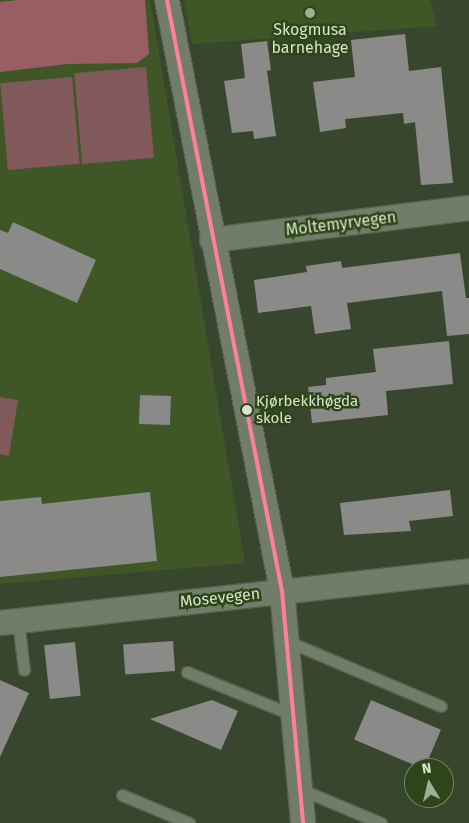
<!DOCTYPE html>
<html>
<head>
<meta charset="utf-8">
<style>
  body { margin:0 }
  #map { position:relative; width:469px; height:823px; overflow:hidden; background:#39462e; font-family:"Fira Sans",sans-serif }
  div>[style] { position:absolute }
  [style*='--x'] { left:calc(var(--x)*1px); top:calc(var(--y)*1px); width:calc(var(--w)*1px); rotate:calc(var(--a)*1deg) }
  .built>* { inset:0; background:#3f5727 }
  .green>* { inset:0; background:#81595a; transform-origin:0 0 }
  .forest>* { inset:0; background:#995e63 }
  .building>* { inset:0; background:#8a8a89; transform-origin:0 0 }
  .roads { filter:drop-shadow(1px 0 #57624d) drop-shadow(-1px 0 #57624d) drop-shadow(0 1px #57624d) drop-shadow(0 -1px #57624d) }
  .service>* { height:11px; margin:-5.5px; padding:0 5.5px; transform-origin:5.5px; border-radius:5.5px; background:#717c6a }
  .minor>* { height:24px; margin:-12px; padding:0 12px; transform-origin:12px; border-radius:12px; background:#717c6a }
  .bus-1>* { height:4px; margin:-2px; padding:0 2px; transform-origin:2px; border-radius:2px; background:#ff8098 }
  .dots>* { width:14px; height:14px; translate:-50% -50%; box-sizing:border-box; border:2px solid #2e4518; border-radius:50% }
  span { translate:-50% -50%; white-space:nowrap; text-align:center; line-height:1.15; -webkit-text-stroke:5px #2e4518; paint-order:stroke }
  .bus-label { font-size:15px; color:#d6e5cb }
  .left { translate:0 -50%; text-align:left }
  .poi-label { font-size:16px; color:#d6e5cb }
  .street-label { font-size:16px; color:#d6e5cb }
  .north { position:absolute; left:404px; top:758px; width:50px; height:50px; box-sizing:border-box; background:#2e4518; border:1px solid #718560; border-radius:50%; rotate:351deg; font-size:14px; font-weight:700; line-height:20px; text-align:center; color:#d6e5cb }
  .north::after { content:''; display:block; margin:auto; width:18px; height:22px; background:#9fad94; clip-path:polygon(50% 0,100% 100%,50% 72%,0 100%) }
</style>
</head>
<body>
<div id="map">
  <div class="built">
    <i style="clip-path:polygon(0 0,150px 0,245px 563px,0 584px)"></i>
    <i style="clip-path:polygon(184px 0,430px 0,437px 26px,192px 44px)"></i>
  </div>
  <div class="green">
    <i style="left:146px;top:67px;width:91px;height:72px;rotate:85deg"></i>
    <i style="left:72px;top:77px;width:87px;height:72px;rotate:85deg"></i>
    <i style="clip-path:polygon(0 397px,18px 400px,9px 456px,0 454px)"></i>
  </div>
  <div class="forest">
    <i style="clip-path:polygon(18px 0,145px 0,149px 54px,137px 63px,67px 64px,0 72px,0 2px)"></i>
  </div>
  <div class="building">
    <i style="clip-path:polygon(405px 34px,409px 71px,441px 67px,453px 183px,421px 185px,415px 122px,404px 124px,403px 113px,345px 119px,346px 128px,320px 132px,313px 82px,355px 77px,351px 40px)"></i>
    <i style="clip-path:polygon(267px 41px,271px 70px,267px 71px,276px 136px,254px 139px,253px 131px,232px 133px,224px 81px,245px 78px,241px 44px)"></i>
    <i style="clip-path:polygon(13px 222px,96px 260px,77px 303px,0 269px,0 230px,8px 233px)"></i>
    <i style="clip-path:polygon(460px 253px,466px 298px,469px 298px,469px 334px,447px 336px,442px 291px,347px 303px,351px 329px,315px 334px,311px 306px,258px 313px,254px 280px,307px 272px,306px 266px,341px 261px,342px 268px)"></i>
    <i style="clip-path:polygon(449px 341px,453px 384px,386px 391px,388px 415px,312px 423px,308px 387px,326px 385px,326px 378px,376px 372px,373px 349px)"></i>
    <i style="left:140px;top:395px;width:31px;height:29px;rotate:2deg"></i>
    <i style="clip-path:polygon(450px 490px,453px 516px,409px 521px,411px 531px,344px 535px,340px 503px)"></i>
    <i style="clip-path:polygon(150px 492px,157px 561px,0 577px,0 501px,41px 497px,42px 504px)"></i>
    <i style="left:173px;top:641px;width:30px;height:50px;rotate:86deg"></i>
    <i style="left:75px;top:642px;width:54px;height:31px;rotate:84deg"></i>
    <i style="clip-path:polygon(0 680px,29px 693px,0 757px)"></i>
    <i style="clip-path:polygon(212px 700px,238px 711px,221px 750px,150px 719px)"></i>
    <i style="left:371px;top:700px;width:76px;height:43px;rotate:23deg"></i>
  </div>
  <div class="roads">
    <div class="service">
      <i style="--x:18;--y:621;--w:49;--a:83"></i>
      <i style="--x:287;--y:641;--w:167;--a:22.9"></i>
      <i style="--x:187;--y:672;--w:114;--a:22.1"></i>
      <i style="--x:300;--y:789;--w:88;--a:22.8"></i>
      <i style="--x:122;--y:795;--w:73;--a:22.7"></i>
    </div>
    <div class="minor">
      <i style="--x:167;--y:0;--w:602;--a:78.99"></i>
      <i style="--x:282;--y:591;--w:233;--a:84.8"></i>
      <i style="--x:212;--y:240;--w:259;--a:-7.1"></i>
      <i style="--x:0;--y:623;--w:472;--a:-6.3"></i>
    </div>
  </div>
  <div class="bus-1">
    <i style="--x:167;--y:0;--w:602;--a:78.99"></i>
    <i style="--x:282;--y:591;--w:233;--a:84.8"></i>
  </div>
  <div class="dots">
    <i style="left:310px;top:13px;background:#9fad94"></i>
    <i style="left:247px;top:410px;background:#d6e5cb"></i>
  </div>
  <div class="bus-label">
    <span class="left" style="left:256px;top:410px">Kjørbekkhøgda<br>skole</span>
  </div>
  <div class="poi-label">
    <span style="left:310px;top:39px">Skogmusa<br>barnehage</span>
  </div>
  <div class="street-label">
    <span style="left:341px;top:224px;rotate:-7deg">Moltemyrvegen</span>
    <span style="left:220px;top:598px;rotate:-6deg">Mosevegen</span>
  </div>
  <div class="north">N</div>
</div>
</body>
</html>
